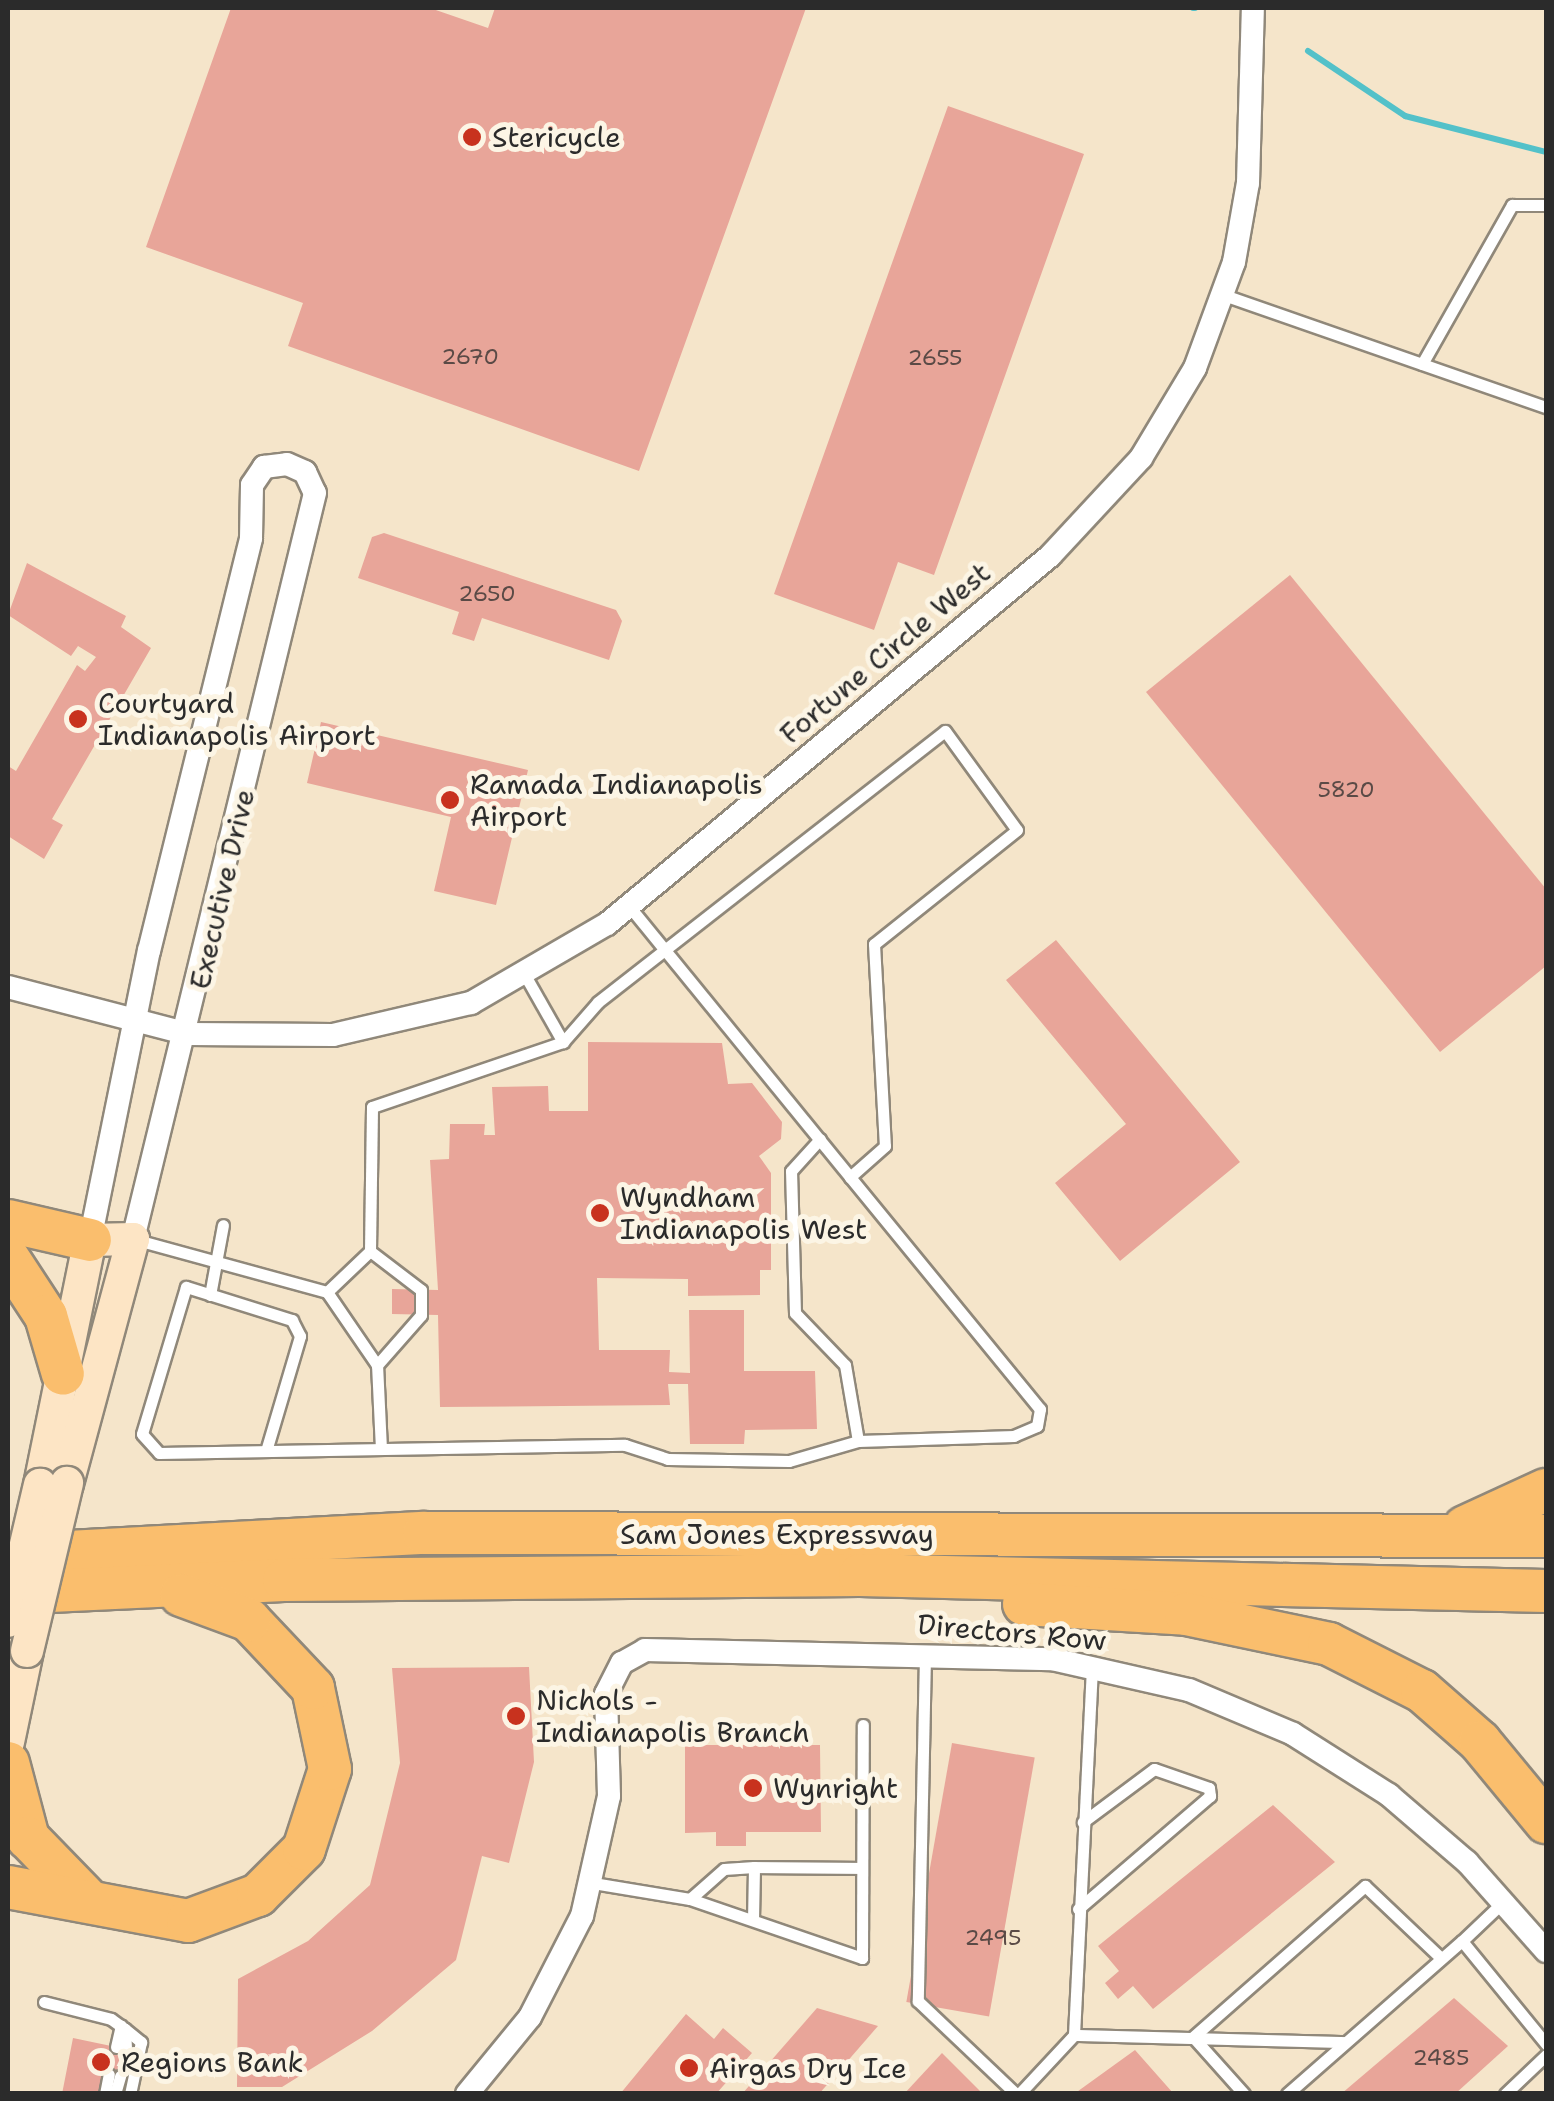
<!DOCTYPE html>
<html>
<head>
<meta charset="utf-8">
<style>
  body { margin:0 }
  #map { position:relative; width:1554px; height:2101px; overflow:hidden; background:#f5e5ca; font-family:"Shantell Sans",sans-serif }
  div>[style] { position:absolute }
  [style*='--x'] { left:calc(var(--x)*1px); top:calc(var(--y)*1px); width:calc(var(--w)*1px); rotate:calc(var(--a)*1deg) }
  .stream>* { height:6px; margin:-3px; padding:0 3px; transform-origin:3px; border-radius:3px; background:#53c1c9 }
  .building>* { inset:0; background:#e8a599; transform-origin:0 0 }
  .roads { filter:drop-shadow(2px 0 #90887a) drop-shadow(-2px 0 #90887a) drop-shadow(0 2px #90887a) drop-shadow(0 -2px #90887a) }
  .lane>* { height:11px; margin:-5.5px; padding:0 5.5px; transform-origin:5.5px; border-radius:5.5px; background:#fff }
  .street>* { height:22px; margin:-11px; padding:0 11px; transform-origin:11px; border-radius:11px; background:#fff }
  .secondary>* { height:32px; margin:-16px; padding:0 16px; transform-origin:16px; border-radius:16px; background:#fde5c5 }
  .highway>* { height:42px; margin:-21px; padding:0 21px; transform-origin:21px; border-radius:21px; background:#fabe6d }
  .bridges { filter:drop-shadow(2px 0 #90887a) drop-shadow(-2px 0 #90887a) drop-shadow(0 2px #90887a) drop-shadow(0 -2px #90887a) }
  .secondary-bridge>* { height:32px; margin:-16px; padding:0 16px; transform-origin:16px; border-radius:16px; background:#fde5c5 }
  .dots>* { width:28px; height:28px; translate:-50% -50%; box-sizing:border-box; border:5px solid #fcf5e5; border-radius:50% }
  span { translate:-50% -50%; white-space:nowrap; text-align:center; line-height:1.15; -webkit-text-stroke:10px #fcf5e5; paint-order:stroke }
  .number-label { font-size:22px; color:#5a4a46 }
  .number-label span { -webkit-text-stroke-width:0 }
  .poi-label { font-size:28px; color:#2b2b2b }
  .left { translate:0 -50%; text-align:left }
  .street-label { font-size:28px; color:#2b2b2b }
  .frame { position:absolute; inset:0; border:10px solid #2b2b2b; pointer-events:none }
</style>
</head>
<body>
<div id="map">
  <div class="stream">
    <i style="--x:1193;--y:8;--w:2;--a:0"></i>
    <i style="--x:1308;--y:51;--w:117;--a:33.8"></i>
    <i style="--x:1405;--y:116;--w:146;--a:14.3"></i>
  </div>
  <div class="building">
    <i style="clip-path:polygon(231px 8px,430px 8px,488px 28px,495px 8px,806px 8px,639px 471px,288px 346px,303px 303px,146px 247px)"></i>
    <i style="clip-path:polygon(948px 106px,1084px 154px,934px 575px,898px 562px,874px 630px,774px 594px)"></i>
    <i style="clip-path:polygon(384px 533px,616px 610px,622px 621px,609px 660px,482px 618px,474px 641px,452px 634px,459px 612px,358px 578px,372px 537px)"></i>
    <i style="clip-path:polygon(27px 563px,126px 616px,121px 627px,151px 648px,52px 819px,63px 825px,44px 859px,8px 836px,8px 766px,16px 771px,77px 665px,85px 671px,96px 657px,78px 646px,71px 656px,8px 615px)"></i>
    <i style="clip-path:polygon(1290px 575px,1546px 889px,1546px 966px,1440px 1052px,1146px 692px)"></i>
    <i style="clip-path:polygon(321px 722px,528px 770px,496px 905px,434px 891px,451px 817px,307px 783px)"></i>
    <i style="clip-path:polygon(1056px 940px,1240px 1162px,1120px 1261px,1055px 1183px,1126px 1124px,1006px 980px)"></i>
    <i style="clip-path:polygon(588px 1042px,722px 1043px,728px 1084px,752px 1083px,782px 1122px,781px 1139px,759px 1156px,771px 1173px,771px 1270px,760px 1270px,760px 1295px,688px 1296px,688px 1279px,597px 1278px,599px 1350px,670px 1350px,669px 1372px,690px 1373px,689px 1310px,744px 1310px,744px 1371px,815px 1371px,817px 1429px,745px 1430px,744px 1444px,690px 1444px,688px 1384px,668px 1384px,670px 1405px,440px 1407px,438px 1315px,392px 1314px,392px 1289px,438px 1290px,430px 1160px,449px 1159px,450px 1124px,485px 1124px,484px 1135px,495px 1135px,492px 1087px,548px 1086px,549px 1111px,588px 1111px)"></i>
    <i style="clip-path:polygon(529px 1667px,534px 1762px,509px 1863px,482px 1856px,456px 1960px,372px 2031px,282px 2087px,237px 2087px,238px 1979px,308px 1941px,370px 1885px,400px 1763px,392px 1668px)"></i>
    <i style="left:952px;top:1743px;width:84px;height:263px;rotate:10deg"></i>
    <i style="clip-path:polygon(685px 1745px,820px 1745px,821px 1832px,746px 1832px,746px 1846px,716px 1846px,716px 1832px,685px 1833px)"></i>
    <i style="clip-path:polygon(1273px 1805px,1335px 1862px,1153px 2009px,1133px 1986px,1118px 1999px,1105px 1983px,1119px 1971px,1098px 1946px)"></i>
    <i style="clip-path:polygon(1454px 1998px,1508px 2046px,1455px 2094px,1341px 2094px)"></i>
    <i style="clip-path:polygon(817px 2008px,878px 2026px,819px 2094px,742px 2094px)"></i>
    <i style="clip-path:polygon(686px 2014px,714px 2039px,723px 2028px,752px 2053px,716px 2094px,620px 2094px)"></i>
    <i style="clip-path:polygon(73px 2038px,135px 2051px,130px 2078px,103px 2073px,99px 2094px,62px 2094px)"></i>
    <i style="clip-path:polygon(1135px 2050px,1173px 2093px,1186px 2094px,1074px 2094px)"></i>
    <i style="clip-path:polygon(942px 2053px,983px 2094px,904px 2094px)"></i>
  </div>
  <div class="roads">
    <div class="lane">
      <i style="--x:1224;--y:295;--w:341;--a:19.2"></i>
      <i style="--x:1422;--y:364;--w:183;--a:-60.5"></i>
      <i style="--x:1512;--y:205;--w:34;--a:0"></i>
      <i style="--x:629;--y:906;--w:350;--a:50.8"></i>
      <i style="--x:850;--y:1177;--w:300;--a:50.7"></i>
      <i style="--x:1040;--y:1409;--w:17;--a:100"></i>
      <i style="--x:1037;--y:1426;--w:25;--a:157"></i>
      <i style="--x:1014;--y:1436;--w:156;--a:178.2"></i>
      <i style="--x:858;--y:1441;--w:77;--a:-99.7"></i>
      <i style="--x:845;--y:1365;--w:72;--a:-133.9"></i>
      <i style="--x:795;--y:1313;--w:142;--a:-91.6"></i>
      <i style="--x:791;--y:1171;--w:43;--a:-47.8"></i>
      <i style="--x:526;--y:977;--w:75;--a:60.4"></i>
      <i style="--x:137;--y:1240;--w:197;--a:15.3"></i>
      <i style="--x:370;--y:1251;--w:64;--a:37.4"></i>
      <i style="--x:421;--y:1290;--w:25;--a:90"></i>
      <i style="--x:421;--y:1315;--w:67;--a:131.3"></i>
      <i style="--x:210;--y:1295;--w:71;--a:-79.5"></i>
      <i style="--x:381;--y:1449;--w:84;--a:-92.7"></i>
      <i style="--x:377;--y:1365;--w:88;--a:-124.4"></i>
      <i style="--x:327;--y:1292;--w:59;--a:-43.6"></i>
      <i style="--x:370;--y:1251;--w:144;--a:-89.2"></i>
      <i style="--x:372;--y:1107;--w:202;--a:-18.8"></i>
      <i style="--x:563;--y:1042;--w:53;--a:-48.8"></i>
      <i style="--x:598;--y:1002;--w:440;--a:-38"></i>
      <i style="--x:945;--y:731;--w:122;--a:54"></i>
      <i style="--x:1017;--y:830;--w:183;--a:141.4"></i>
      <i style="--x:874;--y:944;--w:202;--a:86.9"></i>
      <i style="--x:885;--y:1146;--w:47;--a:138.5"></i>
      <i style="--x:266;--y:1451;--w:120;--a:-73.5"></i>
      <i style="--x:300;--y:1336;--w:18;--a:-117"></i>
      <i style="--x:292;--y:1320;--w:111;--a:-162.7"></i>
      <i style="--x:186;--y:1287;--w:153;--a:106.7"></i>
      <i style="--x:142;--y:1434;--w:25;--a:48"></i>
      <i style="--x:159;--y:1453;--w:466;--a:-1"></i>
      <i style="--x:625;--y:1445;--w:45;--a:18"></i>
      <i style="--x:668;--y:1459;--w:121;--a:0.9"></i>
      <i style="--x:789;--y:1461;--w:72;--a:-16.2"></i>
      <i style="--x:925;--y:1656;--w:345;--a:91.2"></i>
      <i style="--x:918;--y:2001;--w:135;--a:43.5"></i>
      <i style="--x:593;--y:1883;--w:98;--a:9.4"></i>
      <i style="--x:690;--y:1899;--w:182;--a:18.9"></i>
      <i style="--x:862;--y:1958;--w:233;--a:-89.8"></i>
      <i style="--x:690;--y:1899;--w:45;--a:-41.4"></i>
      <i style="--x:724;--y:1869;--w:30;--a:-4"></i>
      <i style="--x:1503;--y:1902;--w:57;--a:136.4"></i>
      <i style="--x:1462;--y:1941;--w:133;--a:50.8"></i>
      <i style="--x:1078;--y:1909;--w:174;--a:-40.6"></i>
      <i style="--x:1210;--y:1796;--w:8;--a:-97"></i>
      <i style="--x:1209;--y:1788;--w:58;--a:-160.9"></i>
      <i style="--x:1154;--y:1769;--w:89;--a:143.3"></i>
      <i style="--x:753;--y:1920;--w:53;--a:-88.9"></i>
      <i style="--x:754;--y:1867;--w:108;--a:0.5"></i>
      <i style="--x:44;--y:2002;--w:69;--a:14.2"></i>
      <i style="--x:111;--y:2019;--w:17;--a:36"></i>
      <i style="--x:125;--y:2029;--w:20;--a:87"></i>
      <i style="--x:125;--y:2029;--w:21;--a:39"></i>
      <i style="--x:141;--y:2042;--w:53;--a:101.9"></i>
      <i style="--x:1074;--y:2035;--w:270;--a:1.5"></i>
      <i style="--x:116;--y:2047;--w:22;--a:-77"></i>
      <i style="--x:105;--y:2094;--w:20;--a:-79"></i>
      <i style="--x:115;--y:2094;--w:19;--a:-74"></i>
      <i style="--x:1019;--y:2094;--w:81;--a:-47"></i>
      <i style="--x:1074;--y:2035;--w:370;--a:-87.2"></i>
      <i style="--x:1244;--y:2094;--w:76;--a:-131.8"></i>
      <i style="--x:1193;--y:2037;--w:229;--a:-41.3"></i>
      <i style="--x:1365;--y:1886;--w:105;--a:43.5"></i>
      <i style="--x:1287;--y:2094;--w:232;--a:-41.2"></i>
      <i style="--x:1505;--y:2094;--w:57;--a:-43.6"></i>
    </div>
    <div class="street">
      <i style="--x:8;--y:987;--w:186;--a:14.6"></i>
      <i style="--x:188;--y:1034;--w:145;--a:0.4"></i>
      <i style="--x:333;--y:1035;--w:142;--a:-13.1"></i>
      <i style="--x:471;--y:1003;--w:157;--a:-30.2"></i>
      <i style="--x:607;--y:924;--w:576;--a:-39.72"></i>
      <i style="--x:1050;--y:556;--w:134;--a:-47.1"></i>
      <i style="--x:1141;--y:458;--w:105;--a:-59"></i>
      <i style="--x:1195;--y:368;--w:113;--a:-69.8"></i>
      <i style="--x:1234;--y:262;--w:80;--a:-80"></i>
      <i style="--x:1248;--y:183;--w:175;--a:-88.4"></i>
      <i style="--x:90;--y:1240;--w:295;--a:-78.5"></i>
      <i style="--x:149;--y:951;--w:425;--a:-76.1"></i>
      <i style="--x:251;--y:538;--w:53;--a:-88.9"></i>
      <i style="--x:252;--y:485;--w:22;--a:-56"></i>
      <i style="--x:264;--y:467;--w:23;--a:-7"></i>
      <i style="--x:287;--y:464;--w:20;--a:24"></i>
      <i style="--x:305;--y:472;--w:23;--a:65"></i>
      <i style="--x:315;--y:493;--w:768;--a:103.71"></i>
      <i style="--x:467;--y:2094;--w:99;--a:-50.7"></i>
      <i style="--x:530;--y:2017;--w:114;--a:-62.8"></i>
      <i style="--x:582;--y:1916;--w:123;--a:-77.3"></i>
      <i style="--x:609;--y:1796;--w:102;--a:-91.7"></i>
      <i style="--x:606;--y:1694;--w:35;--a:-63"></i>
      <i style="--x:622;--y:1663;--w:26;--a:-29"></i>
      <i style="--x:645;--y:1650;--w:407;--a:1.3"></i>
      <i style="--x:1052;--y:1659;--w:140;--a:12.8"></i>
      <i style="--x:1189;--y:1690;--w:113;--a:22.9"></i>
      <i style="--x:1293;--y:1734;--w:114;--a:32.4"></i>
      <i style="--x:1389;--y:1795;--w:103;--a:40.7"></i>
      <i style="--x:1467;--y:1862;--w:119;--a:48.4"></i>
    </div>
    <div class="secondary">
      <i style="--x:40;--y:1485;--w:250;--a:-78.5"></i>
      <i style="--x:90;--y:1240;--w:43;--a:-1.3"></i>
      <i style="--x:133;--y:1239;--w:253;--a:105.1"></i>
      <i style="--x:8;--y:1742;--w:93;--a:-78.2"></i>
    </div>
    <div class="highway">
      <i style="--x:8;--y:1221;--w:84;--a:13"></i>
      <i style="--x:8;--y:1258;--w:69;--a:56.8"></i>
      <i style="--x:46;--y:1316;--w:60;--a:73.7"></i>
      <i style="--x:1465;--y:1527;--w:89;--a:-24.6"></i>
      <i style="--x:13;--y:1555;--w:412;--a:-3.1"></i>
      <i style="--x:424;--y:1533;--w:1122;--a:0.15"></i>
      <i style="--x:8;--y:1593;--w:276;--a:-2.7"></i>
      <i style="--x:284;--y:1580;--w:576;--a:-0.5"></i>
      <i style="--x:860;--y:1575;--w:686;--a:1.34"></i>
      <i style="--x:1024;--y:1604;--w:162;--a:3.5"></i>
      <i style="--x:1186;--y:1614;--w:146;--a:11.8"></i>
      <i style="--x:1329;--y:1644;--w:104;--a:26.8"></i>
      <i style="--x:1422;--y:1691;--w:77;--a:41.3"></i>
      <i style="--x:1480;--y:1742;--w:104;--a:50.5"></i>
      <i style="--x:8;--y:1763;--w:78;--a:75.1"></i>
      <i style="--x:28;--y:1838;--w:88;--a:45.9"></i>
      <i style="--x:8;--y:1887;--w:183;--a:10.7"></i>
      <i style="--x:188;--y:1921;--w:75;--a:-20.4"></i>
      <i style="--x:258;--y:1895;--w:65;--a:-45"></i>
      <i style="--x:304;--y:1849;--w:84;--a:-72"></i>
      <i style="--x:330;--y:1769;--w:83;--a:-101.9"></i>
      <i style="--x:313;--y:1688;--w:93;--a:-133.3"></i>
      <i style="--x:249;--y:1620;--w:72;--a:-159.8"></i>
    </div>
  </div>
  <div class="bridges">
    <div class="secondary-bridge">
      <i style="--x:8;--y:1621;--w:140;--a:-76.8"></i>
      <i style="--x:27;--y:1651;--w:173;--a:-76.6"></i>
    </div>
  </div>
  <div class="dots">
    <i style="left:472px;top:137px;background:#c8321e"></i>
    <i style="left:78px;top:719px;background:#c8321e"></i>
    <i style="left:450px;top:800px;background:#c8321e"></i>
    <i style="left:600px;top:1213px;background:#c8321e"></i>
    <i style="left:516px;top:1716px;background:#c8321e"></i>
    <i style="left:753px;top:1788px;background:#c8321e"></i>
    <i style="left:101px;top:2062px;background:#c8321e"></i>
    <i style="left:689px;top:2068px;background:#c8321e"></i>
  </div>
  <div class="number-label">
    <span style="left:470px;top:357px">2670</span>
    <span style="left:935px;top:358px">2655</span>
    <span style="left:487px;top:594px">2650</span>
    <span style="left:1346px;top:790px">5820</span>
    <span style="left:993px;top:1938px">2495</span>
    <span style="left:1441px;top:2058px">2485</span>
  </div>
  <div class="poi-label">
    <span class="left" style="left:492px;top:137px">Stericycle</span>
    <span class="left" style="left:98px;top:719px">Courtyard<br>Indianapolis Airport</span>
    <span class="left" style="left:470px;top:800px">Ramada Indianapolis<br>Airport</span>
    <span class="left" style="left:620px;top:1213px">Wyndham<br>Indianapolis West</span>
    <span class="left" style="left:536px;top:1716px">Nichols -<br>Indianapolis Branch</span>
    <span class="left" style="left:773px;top:1788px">Wynright</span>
    <span class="left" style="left:121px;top:2062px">Regions Bank</span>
    <span class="left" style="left:709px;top:2068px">Airgas Dry Ice</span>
  </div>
  <div class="street-label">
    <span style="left:885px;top:653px;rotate:-40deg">Fortune Circle West</span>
    <span style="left:222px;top:889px;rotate:-77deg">Executive Drive</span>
    <span style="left:777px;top:1534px">Sam Jones Expressway</span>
    <span style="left:1012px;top:1632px;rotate:5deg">Directors Row</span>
  </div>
  <div class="frame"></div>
</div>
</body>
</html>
